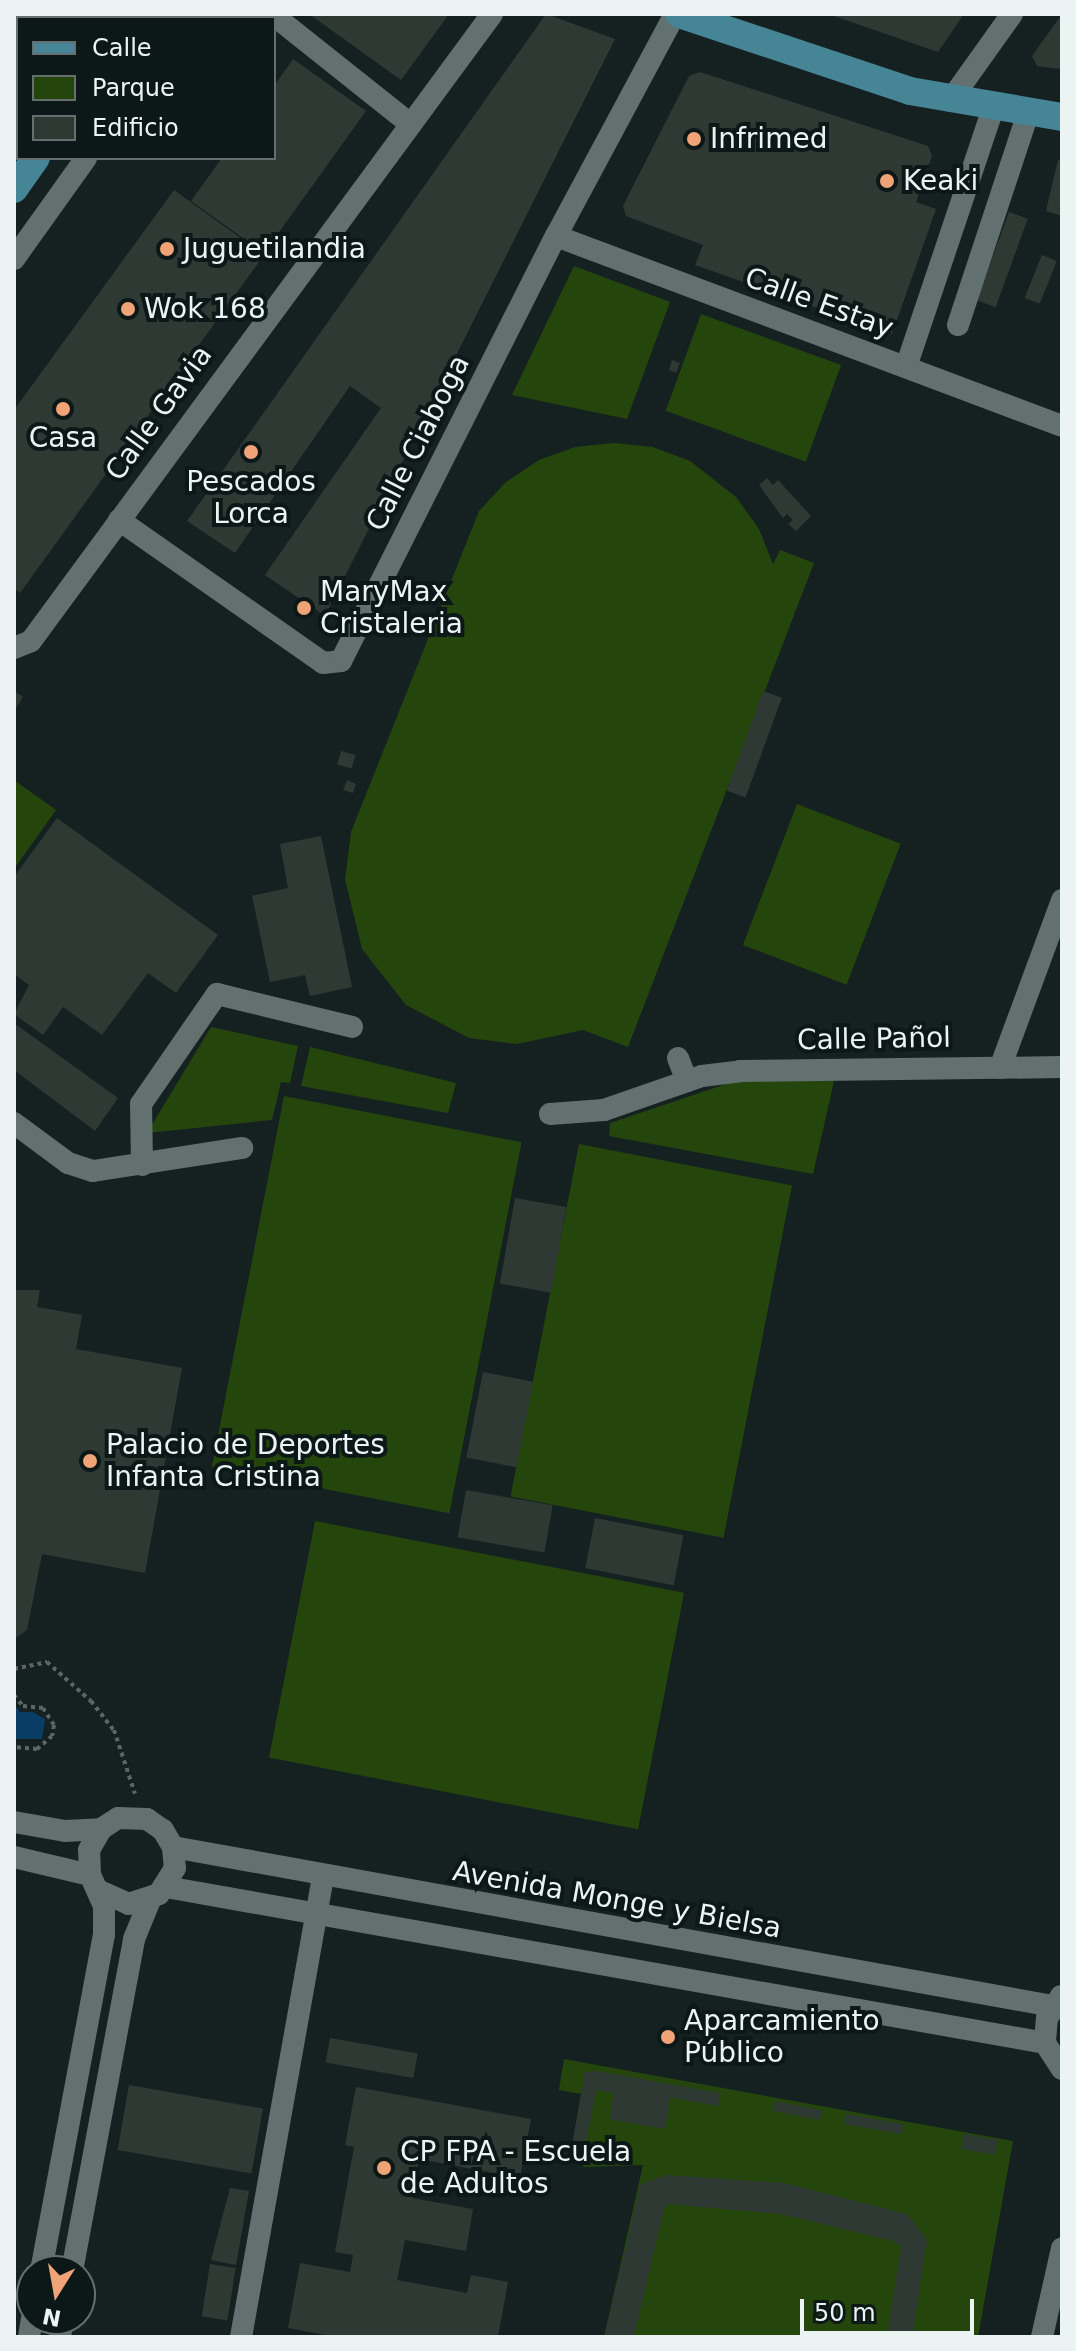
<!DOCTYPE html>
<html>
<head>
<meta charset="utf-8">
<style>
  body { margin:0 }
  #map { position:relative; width:1076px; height:2351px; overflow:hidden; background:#152120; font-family:"DejaVu Sans",sans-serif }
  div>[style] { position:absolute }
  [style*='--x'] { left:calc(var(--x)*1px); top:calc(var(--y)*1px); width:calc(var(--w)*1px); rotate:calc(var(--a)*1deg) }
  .green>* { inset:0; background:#24460d; transform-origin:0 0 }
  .water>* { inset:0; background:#0a3d66 }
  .building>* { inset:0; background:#2f3934; transform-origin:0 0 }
  .path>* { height:4px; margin-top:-2px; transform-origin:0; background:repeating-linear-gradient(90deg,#5a6564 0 4px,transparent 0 8px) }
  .minor>* { height:22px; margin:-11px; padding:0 11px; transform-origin:11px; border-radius:11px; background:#62706f }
  .major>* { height:28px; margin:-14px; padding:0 14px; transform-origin:14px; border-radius:14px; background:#468595 }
  .dots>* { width:22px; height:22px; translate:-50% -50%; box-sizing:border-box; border:4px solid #0c1717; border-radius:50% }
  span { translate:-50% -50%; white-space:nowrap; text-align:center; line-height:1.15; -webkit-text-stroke:8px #0c1717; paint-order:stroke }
  .poi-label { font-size:28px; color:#ecf3f3 }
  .left { translate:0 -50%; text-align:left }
  .street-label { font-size:28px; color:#ecf3f3 }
  .frame { position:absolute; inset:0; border:16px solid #ecf3f3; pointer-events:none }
  .legend { position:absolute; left:16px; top:16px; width:260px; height:144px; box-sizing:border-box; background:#0c1717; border:2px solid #666f6f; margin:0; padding:10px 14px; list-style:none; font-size:24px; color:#ecf3f3 }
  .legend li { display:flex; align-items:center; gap:16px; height:40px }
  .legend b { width:40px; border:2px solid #666f6f }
  .north { position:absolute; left:16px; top:2255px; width:80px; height:80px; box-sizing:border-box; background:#0c1717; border:2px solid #666f6f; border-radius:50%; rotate:191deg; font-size:22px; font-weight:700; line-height:32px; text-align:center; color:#ecf3f3 }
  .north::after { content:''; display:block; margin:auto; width:28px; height:36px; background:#efa377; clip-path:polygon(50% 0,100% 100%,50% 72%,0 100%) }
  .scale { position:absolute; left:800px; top:2299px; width:174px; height:36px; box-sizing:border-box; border:4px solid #ecf3f3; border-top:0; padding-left:10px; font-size:24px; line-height:28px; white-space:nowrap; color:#ecf3f3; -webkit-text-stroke:6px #0c1717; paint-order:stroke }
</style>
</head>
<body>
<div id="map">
  <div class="green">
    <i style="clip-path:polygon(574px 266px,670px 302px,627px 419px,512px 395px)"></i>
    <i style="left:701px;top:314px;width:149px;height:103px;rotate:20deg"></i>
    <i style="clip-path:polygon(614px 443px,653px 447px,690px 461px,736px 497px,759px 529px,773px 564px,780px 550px,814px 563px,628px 1047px,583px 1030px,517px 1044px,469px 1038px,406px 1005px,362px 949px,345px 879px,351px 832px,479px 511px,506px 482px,539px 460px,575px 447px)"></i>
    <i style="clip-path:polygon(14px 780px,56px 810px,14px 869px)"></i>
    <i style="left:797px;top:804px;width:111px;height:151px;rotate:21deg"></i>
    <i style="clip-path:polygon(211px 1027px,298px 1046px,290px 1083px,281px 1082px,272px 1120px,147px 1133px)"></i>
    <i style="clip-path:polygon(310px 1047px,456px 1083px,448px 1113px,301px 1086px)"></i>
    <i style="clip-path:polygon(735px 1081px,834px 1081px,813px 1174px,609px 1136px,610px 1123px)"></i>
    <i style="left:284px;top:1096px;width:242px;height:378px;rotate:11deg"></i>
    <i style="left:579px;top:1144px;width:217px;height:359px;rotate:11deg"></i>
    <i style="left:315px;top:1521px;width:376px;height:241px;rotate:11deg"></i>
    <i style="clip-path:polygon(564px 2059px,1013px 2141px,978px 2337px,604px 2337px,643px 2165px,583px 2167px,585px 2149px,572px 2146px,581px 2094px,559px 2090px)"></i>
  </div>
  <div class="water">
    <i style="clip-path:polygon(14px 1704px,20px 1712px,33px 1712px,45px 1719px,42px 1739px,14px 1739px)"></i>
  </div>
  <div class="building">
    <i style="clip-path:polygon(309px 14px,449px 14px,401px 80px)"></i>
    <i style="clip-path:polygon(546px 14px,615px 39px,325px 616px,265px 575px,381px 408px,350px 386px,235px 553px,187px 521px)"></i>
    <i style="clip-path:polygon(828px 14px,964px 14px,938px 52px)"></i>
    <i style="clip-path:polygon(1062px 14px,1062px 69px,1037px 66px,1032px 56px)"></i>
    <i style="clip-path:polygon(293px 59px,366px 111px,264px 253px,191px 201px,222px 158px,274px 158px,274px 86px)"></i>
    <i style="clip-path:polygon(700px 72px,928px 146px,932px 156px,916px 202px,936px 209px,892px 334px,695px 265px,703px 245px,626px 216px,623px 206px,689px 76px)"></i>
    <i style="clip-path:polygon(1058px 160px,1062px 161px,1062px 216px,1046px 211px)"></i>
    <i style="clip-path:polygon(174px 190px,264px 255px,20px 593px,14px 588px,14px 410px)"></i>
    <i style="left:1009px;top:212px;width:20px;height:94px;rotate:20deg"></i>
    <i style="left:1042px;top:255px;width:16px;height:46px;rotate:22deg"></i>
    <i style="clip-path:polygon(672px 360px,680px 363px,676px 373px,669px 370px)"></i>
    <i style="clip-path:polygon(767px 478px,773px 485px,778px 480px,811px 516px,796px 531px,788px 524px,793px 520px,787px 514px,783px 518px,759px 485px)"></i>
    <i style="clip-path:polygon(14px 691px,23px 697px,14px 711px)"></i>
    <i style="left:763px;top:691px;width:20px;height:106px;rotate:20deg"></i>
    <i style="left:341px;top:751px;width:15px;height:14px;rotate:16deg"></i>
    <i style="clip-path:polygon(347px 780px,356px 784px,353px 793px,343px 790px)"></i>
    <i style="clip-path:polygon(57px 818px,218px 935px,176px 993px,148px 973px,102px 1035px,63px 1007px,43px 1035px,14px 1014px,29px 985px,14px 974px,14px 877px)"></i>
    <i style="clip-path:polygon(321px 836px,352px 987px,310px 996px,305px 975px,270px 982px,252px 896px,288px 888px,280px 844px)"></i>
    <i style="clip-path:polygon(14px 1023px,118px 1098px,95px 1131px,14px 1070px)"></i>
    <i style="left:515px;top:1198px;width:52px;height:87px;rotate:10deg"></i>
    <i style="clip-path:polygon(14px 1290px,40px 1290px,37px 1307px,82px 1315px,76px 1349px,182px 1368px,145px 1573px,42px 1554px,27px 1630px,14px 1639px)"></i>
    <i style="left:483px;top:1372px;width:51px;height:87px;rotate:11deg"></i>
    <i style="left:466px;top:1490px;width:88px;height:48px;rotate:10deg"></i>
    <i style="left:595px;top:1518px;width:90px;height:51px;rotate:11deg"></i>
    <i style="left:330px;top:2038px;width:89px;height:25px;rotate:10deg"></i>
    <i style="clip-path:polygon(596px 2071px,720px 2093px,718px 2106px,670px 2097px,665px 2129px,609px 2119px,614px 2093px,596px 2090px,585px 2149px,572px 2146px,585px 2072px)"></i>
    <i style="left:129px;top:2085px;width:136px;height:66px;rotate:10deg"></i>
    <i style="clip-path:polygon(356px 2087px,531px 2119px,520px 2178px,419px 2159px,412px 2198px,473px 2209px,466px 2251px,405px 2240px,397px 2280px,467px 2293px,471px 2275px,508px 2282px,498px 2337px,337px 2337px,288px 2328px,300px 2263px,350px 2272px,353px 2255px,335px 2252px,354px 2147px,345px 2145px)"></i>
    <i style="left:775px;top:2101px;width:48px;height:10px;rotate:11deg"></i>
    <i style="left:846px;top:2114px;width:58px;height:10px;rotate:10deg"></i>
    <i style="left:964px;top:2134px;width:34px;height:15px;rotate:10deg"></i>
    <i style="clip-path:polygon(667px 2175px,784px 2183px,907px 2214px,927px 2240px,912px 2337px,887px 2337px,901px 2247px,894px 2241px,781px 2214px,669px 2204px,664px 2208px,634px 2337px,604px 2337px,641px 2184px)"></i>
    <i style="clip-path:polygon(230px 2188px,249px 2191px,236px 2265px,211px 2260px)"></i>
    <i style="left:210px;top:2264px;width:26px;height:53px;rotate:9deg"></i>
  </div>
  <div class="path">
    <i style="--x:14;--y:1669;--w:34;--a:-12"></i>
    <i style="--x:47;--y:1662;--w:59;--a:41.6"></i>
    <i style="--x:91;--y:1701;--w:37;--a:52"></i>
    <i style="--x:114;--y:1730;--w:67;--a:71.8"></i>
    <i style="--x:14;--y:1695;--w:14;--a:51"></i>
    <i style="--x:23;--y:1706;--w:20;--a:6"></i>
    <i style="--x:43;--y:1708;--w:20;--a:57"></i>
    <i style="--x:54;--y:1725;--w:11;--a:100"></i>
    <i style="--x:52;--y:1736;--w:20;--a:139"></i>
    <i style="--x:37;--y:1749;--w:23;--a:-175"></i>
  </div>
  <div class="minor">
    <i style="--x:272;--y:14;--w:174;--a:38.5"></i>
    <i style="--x:50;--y:18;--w:5;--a:-53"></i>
    <i style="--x:186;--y:18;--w:5;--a:-53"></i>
    <i style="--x:14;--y:69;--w:6;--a:-51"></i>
    <i style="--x:950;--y:101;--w:107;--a:-54.5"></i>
    <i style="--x:556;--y:236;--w:540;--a:20.58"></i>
    <i style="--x:14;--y:259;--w:124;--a:-54.5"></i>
    <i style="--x:958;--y:325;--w:223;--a:-71.7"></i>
    <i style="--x:906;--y:367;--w:273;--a:-71.4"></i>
    <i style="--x:119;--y:520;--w:249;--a:35"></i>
    <i style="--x:323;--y:663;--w:18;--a:-6"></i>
    <i style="--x:341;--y:661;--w:476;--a:-63.2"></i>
    <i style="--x:556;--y:236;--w:252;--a:-61.8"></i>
    <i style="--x:14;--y:648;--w:18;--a:-22"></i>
    <i style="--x:31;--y:641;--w:778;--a:-53.67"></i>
    <i style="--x:678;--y:1058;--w:25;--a:69"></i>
    <i style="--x:1000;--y:1068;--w:179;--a:-69.7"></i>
    <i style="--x:550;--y:1114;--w:54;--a:-4.2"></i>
    <i style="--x:604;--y:1110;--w:104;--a:-19.1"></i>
    <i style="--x:702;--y:1076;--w:38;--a:-7"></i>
    <i style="--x:740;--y:1071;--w:322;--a:-0.7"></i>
    <i style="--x:14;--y:1123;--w:67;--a:36.5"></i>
    <i style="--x:68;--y:1163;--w:26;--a:18"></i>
    <i style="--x:93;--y:1171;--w:151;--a:-8.8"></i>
    <i style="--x:142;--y:1165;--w:61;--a:-90.9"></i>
    <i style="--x:141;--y:1104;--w:134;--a:-55.4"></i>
    <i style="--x:217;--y:994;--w:139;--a:13.7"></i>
    <i style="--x:14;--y:1822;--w:52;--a:10"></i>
    <i style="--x:65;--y:1831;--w:36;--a:-3"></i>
    <i style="--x:173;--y:1847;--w:893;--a:10.25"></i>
    <i style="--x:14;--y:1857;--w:78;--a:13.3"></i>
    <i style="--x:166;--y:1887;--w:893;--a:10.06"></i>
    <i style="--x:1061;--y:1996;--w:26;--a:122"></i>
    <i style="--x:1047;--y:2018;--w:25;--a:95"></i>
    <i style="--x:1045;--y:2043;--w:31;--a:57"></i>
    <i style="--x:41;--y:2271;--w:343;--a:-79.4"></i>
    <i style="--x:104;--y:1934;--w:28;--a:-90"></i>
    <i style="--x:104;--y:1906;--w:34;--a:-114"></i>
    <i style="--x:90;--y:1875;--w:25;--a:-92"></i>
    <i style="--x:89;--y:1850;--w:24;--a:-60"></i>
    <i style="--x:101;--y:1829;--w:20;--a:-33"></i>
    <i style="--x:118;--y:1818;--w:29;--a:2"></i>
    <i style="--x:147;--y:1819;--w:19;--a:35"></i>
    <i style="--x:163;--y:1830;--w:20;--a:60"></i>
    <i style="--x:173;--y:1847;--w:21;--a:85"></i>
    <i style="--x:175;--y:1868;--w:31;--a:122"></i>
    <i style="--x:159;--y:1894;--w:32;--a:162"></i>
    <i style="--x:129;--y:1904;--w:32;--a:-156"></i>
    <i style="--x:72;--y:2271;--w:338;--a:-79.4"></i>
    <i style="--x:134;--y:1939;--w:42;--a:-67.7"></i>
    <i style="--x:29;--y:2337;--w:18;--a:-81"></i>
    <i style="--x:60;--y:2337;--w:18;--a:-81"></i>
    <i style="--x:241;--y:2337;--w:467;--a:-79.9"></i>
    <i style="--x:1042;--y:2337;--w:91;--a:-77.3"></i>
  </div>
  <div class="major">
    <i style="--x:679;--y:14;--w:243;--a:18.4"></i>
    <i style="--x:910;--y:91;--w:154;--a:9.7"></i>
    <i style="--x:104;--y:18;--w:5;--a:-53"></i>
    <i style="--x:136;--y:18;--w:5;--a:-53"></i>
    <i style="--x:14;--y:145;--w:6;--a:-51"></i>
    <i style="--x:14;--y:189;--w:38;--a:-55"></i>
  </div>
  <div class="dots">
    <i style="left:694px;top:139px;background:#efa377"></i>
    <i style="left:887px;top:181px;background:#efa377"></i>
    <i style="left:167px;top:249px;background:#efa377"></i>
    <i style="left:128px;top:309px;background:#efa377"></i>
    <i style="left:63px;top:409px;background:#efa377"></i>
    <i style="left:251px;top:452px;background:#efa377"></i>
    <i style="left:304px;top:608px;background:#efa377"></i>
    <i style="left:90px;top:1461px;background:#efa377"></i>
    <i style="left:668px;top:2037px;background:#efa377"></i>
    <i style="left:384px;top:2168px;background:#efa377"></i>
  </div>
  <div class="poi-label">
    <span class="left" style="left:710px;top:139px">Infrimed</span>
    <span class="left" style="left:903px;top:181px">Keaki</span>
    <span class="left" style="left:183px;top:249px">Juguetilandia</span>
    <span class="left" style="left:144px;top:309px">Wok 168</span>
    <span style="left:63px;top:438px">Casa</span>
    <span style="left:251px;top:498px">Pescados<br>Lorca</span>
    <span class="left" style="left:320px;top:608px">MaryMax<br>Cristaleria</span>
    <span class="left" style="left:106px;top:1461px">Palacio de Deportes<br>Infanta Cristina</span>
    <span class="left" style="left:684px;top:2037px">Aparcamiento<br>Público</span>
    <span class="left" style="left:400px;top:2168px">CP FPA - Escuela<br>de Adultos</span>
  </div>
  <div class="street-label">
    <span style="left:819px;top:303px;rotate:20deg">Calle Estay</span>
    <span style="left:159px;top:413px;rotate:-54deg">Calle Gavia</span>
    <span style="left:418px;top:443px;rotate:-63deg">Calle Ciaboga</span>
    <span style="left:874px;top:1039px;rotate:-1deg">Calle Pañol</span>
    <span style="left:617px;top:1900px;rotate:10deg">Avenida Monge y Bielsa</span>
  </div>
  <div class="frame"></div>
  <ul class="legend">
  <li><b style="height:10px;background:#468595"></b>Calle</li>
  <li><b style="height:22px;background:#24460d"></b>Parque</li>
  <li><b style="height:22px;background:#2f3934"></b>Edificio</li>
  </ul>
  <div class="north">N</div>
  <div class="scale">50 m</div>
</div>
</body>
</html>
